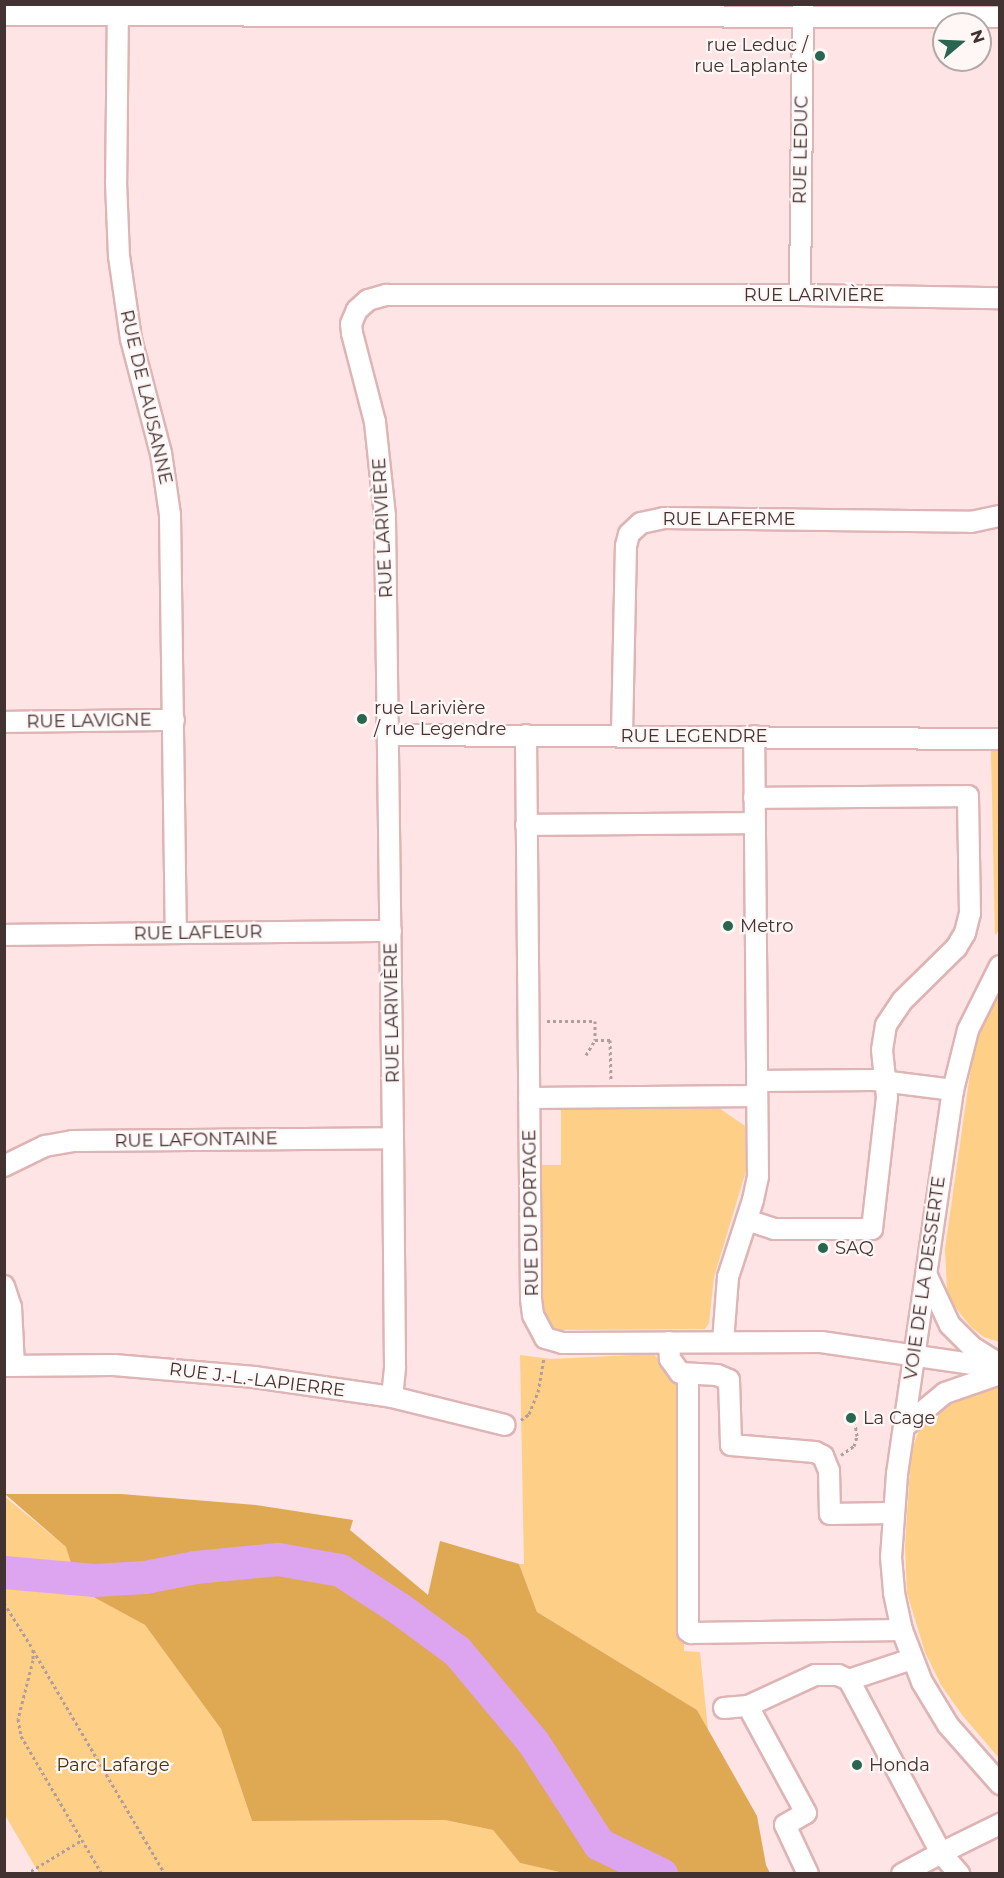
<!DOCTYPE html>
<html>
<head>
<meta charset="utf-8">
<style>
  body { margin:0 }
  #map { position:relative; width:1004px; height:1878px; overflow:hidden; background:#fee4e4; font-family:Montserrat,sans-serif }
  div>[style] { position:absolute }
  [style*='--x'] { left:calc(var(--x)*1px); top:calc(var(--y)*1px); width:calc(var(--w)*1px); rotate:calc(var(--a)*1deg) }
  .green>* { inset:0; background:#fdcf87 }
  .forest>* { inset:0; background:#dea952 }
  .river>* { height:33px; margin:-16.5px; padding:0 16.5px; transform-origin:16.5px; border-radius:16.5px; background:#dda4f0 }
  .path>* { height:3px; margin-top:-1.5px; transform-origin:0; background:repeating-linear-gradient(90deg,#b29c9c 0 3px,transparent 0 6px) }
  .roads { filter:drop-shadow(2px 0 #deb4b5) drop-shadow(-2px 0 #deb4b5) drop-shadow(0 2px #deb4b5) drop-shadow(0 -2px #deb4b5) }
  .minor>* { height:20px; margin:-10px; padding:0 10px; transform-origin:10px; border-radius:10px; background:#fff }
  .dots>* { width:16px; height:16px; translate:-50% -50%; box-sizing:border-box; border:3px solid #fff6f6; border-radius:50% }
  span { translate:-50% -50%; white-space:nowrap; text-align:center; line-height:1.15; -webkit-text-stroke:4.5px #fff6f6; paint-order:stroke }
  .poi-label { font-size:18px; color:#423232 }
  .right { translate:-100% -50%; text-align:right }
  .left { translate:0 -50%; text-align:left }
  .street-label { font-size:18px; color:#423232 }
  .park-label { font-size:18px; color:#48330d }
  .frame { position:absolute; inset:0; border:6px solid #423232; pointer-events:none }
  .north { position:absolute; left:932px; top:12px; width:60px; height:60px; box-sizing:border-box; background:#fff6f6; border:2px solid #b3a8a8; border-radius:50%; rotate:71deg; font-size:16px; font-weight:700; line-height:24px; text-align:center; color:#423232 }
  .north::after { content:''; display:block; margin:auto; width:21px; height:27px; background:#296651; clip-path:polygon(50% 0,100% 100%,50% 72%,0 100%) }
</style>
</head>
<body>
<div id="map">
  <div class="green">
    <i style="clip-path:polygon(991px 750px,1000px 751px,1000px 930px,995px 935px)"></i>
    <i style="clip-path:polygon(999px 990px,999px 1342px,984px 1337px,971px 1327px,955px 1307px,947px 1289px,945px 1249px,971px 1067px,978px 1038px)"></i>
    <i style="clip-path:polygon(719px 1108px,745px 1126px,746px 1171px,714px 1277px,709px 1323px,705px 1329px,557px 1330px,552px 1327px,541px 1301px,539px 1165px,561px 1165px,561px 1110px)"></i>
    <i style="clip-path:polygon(654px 1354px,683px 1392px,684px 1651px,700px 1652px,708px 1730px,697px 1710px,537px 1612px,519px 1564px,524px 1564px,520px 1355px,551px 1359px)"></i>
    <i style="clip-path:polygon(999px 1387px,999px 1758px,963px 1716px,941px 1685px,925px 1652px,907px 1593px,905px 1547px,911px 1452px,920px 1428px,945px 1400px,983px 1389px)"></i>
    <i style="clip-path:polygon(4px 1496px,66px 1547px,80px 1589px,145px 1625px,221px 1729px,252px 1821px,445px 1820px,493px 1830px,520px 1863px,564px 1873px,39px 1873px,5px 1815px)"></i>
  </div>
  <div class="forest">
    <i style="clip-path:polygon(5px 1494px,121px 1494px,256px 1505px,353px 1520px,350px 1530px,428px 1595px,440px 1541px,519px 1564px,537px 1612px,697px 1710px,757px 1816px,766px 1865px,770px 1873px,564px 1873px,520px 1863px,493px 1830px,445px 1820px,252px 1821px,221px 1729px,145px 1625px,79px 1589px,66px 1547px)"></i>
  </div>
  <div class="river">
    <i style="--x:4;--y:1572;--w:90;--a:5.1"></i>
    <i style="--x:94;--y:1580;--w:51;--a:-3.4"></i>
    <i style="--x:145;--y:1577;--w:51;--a:-11.3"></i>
    <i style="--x:195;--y:1567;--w:83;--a:-5.5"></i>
    <i style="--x:278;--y:1559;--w:63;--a:10.1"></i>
    <i style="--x:340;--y:1570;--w:72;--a:33"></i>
    <i style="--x:400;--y:1609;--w:71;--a:36.4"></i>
    <i style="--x:457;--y:1651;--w:119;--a:50.1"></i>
    <i style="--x:533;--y:1742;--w:121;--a:57.1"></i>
    <i style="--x:599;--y:1844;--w:69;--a:25.8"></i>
  </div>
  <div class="path">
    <i style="--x:547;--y:1021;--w:48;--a:0"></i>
    <i style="--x:595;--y:1021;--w:19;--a:90"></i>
    <i style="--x:595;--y:1040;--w:15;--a:0"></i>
    <i style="--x:610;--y:1040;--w:40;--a:88.6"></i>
    <i style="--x:586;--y:1055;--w:17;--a:-59"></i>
    <i style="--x:521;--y:1420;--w:10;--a:-37"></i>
    <i style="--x:529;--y:1414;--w:24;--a:-68"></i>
    <i style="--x:538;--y:1392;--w:35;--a:-80"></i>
    <i style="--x:841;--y:1455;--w:16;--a:-35"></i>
    <i style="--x:854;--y:1446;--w:10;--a:-73"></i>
    <i style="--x:857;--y:1436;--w:13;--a:-99"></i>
    <i style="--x:4;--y:1603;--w:54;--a:57.8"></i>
    <i style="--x:33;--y:1649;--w:11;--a:90"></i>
    <i style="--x:33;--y:1660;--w:61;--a:104.3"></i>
    <i style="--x:18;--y:1719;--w:17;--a:80"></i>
    <i style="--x:21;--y:1736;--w:160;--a:59.6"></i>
    <i style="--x:33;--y:1650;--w:260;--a:59.5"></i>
    <i style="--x:26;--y:1874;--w:66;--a:-31.3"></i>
  </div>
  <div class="roads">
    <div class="minor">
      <i style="--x:118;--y:4;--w:178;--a:90.6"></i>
      <i style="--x:116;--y:182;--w:74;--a:87.7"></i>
      <i style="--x:119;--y:256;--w:84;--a:81.8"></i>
      <i style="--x:131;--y:339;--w:118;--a:75.3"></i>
      <i style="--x:161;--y:453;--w:63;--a:81.7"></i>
      <i style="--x:170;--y:515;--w:418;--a:89.2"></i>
      <i style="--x:4;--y:15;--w:996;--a:0.12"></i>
      <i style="--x:800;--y:295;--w:291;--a:-89.4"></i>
      <i style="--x:4;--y:722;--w:170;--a:-0.7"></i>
      <i style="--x:389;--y:735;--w:611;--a:0.38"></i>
      <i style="--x:526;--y:735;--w:564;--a:89.49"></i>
      <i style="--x:531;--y:1299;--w:16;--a:83"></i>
      <i style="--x:533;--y:1315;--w:26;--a:62"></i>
      <i style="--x:545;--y:1338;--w:18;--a:16"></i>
      <i style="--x:562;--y:1343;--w:259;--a:-0.2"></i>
      <i style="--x:821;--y:1342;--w:181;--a:8.3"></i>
      <i style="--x:622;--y:735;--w:189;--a:-88.8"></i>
      <i style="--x:626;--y:546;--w:12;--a:-76"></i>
      <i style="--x:629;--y:534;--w:16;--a:-43"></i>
      <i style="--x:641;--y:523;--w:24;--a:-12"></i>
      <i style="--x:664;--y:518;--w:307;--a:0.7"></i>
      <i style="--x:971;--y:522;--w:30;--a:-12"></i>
      <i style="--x:526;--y:825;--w:229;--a:-0.5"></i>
      <i style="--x:4;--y:935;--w:387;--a:-0.6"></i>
      <i style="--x:1000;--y:966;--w:72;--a:116.6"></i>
      <i style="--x:968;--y:1030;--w:62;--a:104"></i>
      <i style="--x:953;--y:1090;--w:388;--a:98.3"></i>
      <i style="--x:897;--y:1474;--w:83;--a:94.1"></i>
      <i style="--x:891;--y:1557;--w:36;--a:85"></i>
      <i style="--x:894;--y:1593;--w:38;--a:78"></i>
      <i style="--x:902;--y:1630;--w:56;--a:69"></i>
      <i style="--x:922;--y:1682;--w:50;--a:58.8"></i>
      <i style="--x:948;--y:1725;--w:79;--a:48.6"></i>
      <i style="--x:757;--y:1081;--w:117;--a:-0.5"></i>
      <i style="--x:874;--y:1080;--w:80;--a:7.2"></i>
      <i style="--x:529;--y:1098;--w:228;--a:-0.5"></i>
      <i style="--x:4;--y:1166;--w:46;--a:-26"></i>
      <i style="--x:45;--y:1146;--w:28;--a:-10"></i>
      <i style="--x:73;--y:1141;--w:320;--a:-0.5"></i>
      <i style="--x:747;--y:1220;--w:28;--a:18"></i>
      <i style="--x:774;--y:1229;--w:98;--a:0"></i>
      <i style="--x:872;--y:1229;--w:133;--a:-83.5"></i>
      <i style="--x:887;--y:1097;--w:47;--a:-96.1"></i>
      <i style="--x:882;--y:1050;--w:25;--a:-81"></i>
      <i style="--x:886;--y:1025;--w:29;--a:-56"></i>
      <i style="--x:902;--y:1001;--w:76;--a:-44.5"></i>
      <i style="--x:956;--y:948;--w:17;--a:-59"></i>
      <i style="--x:965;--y:933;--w:21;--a:-76"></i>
      <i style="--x:970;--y:913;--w:117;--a:-91"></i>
      <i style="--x:968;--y:796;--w:214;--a:179.5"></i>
      <i style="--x:927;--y:1276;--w:54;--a:64.9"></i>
      <i style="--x:950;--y:1325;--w:31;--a:45"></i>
      <i style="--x:972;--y:1347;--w:32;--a:32"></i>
      <i style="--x:4;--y:1286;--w:22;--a:72"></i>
      <i style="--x:11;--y:1307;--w:59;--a:87.1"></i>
      <i style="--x:669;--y:1342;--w:17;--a:87"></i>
      <i style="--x:670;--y:1359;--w:17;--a:54"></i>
      <i style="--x:680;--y:1373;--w:37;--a:3"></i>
      <i style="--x:717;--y:1375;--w:13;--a:23"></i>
      <i style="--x:729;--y:1380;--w:65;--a:88.2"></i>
      <i style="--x:731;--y:1445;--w:84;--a:4.8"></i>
      <i style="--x:815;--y:1452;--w:9;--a:27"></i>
      <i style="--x:823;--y:1456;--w:16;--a:68"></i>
      <i style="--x:829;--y:1471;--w:43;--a:88.7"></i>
      <i style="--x:830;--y:1514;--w:63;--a:-0.9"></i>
      <i style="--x:723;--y:1342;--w:65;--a:-85.6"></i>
      <i style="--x:728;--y:1277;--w:81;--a:-72"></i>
      <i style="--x:753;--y:1200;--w:24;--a:-78"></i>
      <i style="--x:758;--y:1177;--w:441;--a:-90.5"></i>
      <i style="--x:4;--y:1366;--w:110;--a:-0.5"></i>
      <i style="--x:114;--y:1365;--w:141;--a:4.9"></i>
      <i style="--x:254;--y:1377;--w:139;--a:8.2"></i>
      <i style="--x:392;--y:1397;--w:116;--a:13.9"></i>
      <i style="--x:688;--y:1375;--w:256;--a:90"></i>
      <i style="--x:688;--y:1631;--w:4;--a:34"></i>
      <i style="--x:691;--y:1633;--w:211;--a:-0.8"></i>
      <i style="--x:392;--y:1397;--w:31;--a:-84"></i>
      <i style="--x:395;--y:1366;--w:228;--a:-90.5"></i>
      <i style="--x:393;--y:1138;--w:622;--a:-90.74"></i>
      <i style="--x:385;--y:516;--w:95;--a:-96.1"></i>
      <i style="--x:375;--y:422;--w:92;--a:-104.5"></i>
      <i style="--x:352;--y:333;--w:9;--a:-96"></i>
      <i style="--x:351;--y:324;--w:15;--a:-67"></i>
      <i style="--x:357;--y:310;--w:15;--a:-42"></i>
      <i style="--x:368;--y:300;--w:19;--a:-16"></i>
      <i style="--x:386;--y:295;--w:414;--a:0"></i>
      <i style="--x:800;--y:295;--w:200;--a:0.9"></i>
      <i style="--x:904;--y:1427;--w:53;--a:-39.7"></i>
      <i style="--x:945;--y:1393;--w:58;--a:-19.1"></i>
      <i style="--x:912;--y:1659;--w:66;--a:161.6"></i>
      <i style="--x:849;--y:1680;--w:196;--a:62"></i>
      <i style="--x:941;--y:1853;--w:66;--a:-26.2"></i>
      <i style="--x:724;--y:1708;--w:24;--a:-5"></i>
      <i style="--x:808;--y:1874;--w:54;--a:-115.1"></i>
      <i style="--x:785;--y:1825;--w:24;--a:-30"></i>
      <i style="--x:806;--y:1813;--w:122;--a:-118.5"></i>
      <i style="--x:748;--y:1706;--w:74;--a:-24.8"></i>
      <i style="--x:815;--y:1675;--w:23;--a:0"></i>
      <i style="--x:838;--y:1675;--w:12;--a:24"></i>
      <i style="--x:902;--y:1874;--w:44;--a:-28.3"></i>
      <i style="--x:941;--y:1853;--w:28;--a:49"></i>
    </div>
  </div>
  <div class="dots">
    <i style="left:820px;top:56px;background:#296651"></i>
    <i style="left:362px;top:719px;background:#296651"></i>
    <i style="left:728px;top:926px;background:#296651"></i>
    <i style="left:823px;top:1248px;background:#296651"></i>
    <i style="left:851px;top:1418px;background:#296651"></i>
    <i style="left:857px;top:1765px;background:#296651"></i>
  </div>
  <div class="poi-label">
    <span class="right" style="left:808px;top:56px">rue Leduc /<br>rue Laplante</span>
    <span class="left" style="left:374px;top:719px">rue Larivière<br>/ rue Legendre</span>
    <span class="left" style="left:740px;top:926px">Metro</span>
    <span class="left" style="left:835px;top:1248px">SAQ</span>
    <span class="left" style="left:863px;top:1418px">La Cage</span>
    <span class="left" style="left:869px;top:1765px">Honda</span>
  </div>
  <div class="street-label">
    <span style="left:801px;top:150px;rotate:-89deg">RUE LEDUC</span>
    <span style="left:814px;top:295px">RUE LARIVIÈRE</span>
    <span style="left:146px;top:397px;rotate:77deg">RUE DE LAUSANNE</span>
    <span style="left:729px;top:519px">RUE LAFERME</span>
    <span style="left:383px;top:528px;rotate:-93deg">RUE LARIVIÈRE</span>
    <span style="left:89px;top:721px;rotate:-1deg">RUE LAVIGNE</span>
    <span style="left:694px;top:736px">RUE LEGENDRE</span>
    <span style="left:198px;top:933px;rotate:-1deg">RUE LAFLEUR</span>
    <span style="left:392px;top:1013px;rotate:-91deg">RUE LARIVIÈRE</span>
    <span style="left:196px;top:1140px;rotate:-1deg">RUE LAFONTAINE</span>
    <span style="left:531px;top:1213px;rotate:-91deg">RUE DU PORTAGE</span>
    <span style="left:925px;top:1278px;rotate:-82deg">VOIE DE LA DESSERTE</span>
    <span style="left:257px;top:1380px;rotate:7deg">RUE J.-L.-LAPIERRE</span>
  </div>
  <div class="park-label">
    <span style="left:113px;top:1765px">Parc Lafarge</span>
  </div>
  <div class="frame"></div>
  <div class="north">N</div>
</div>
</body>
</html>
